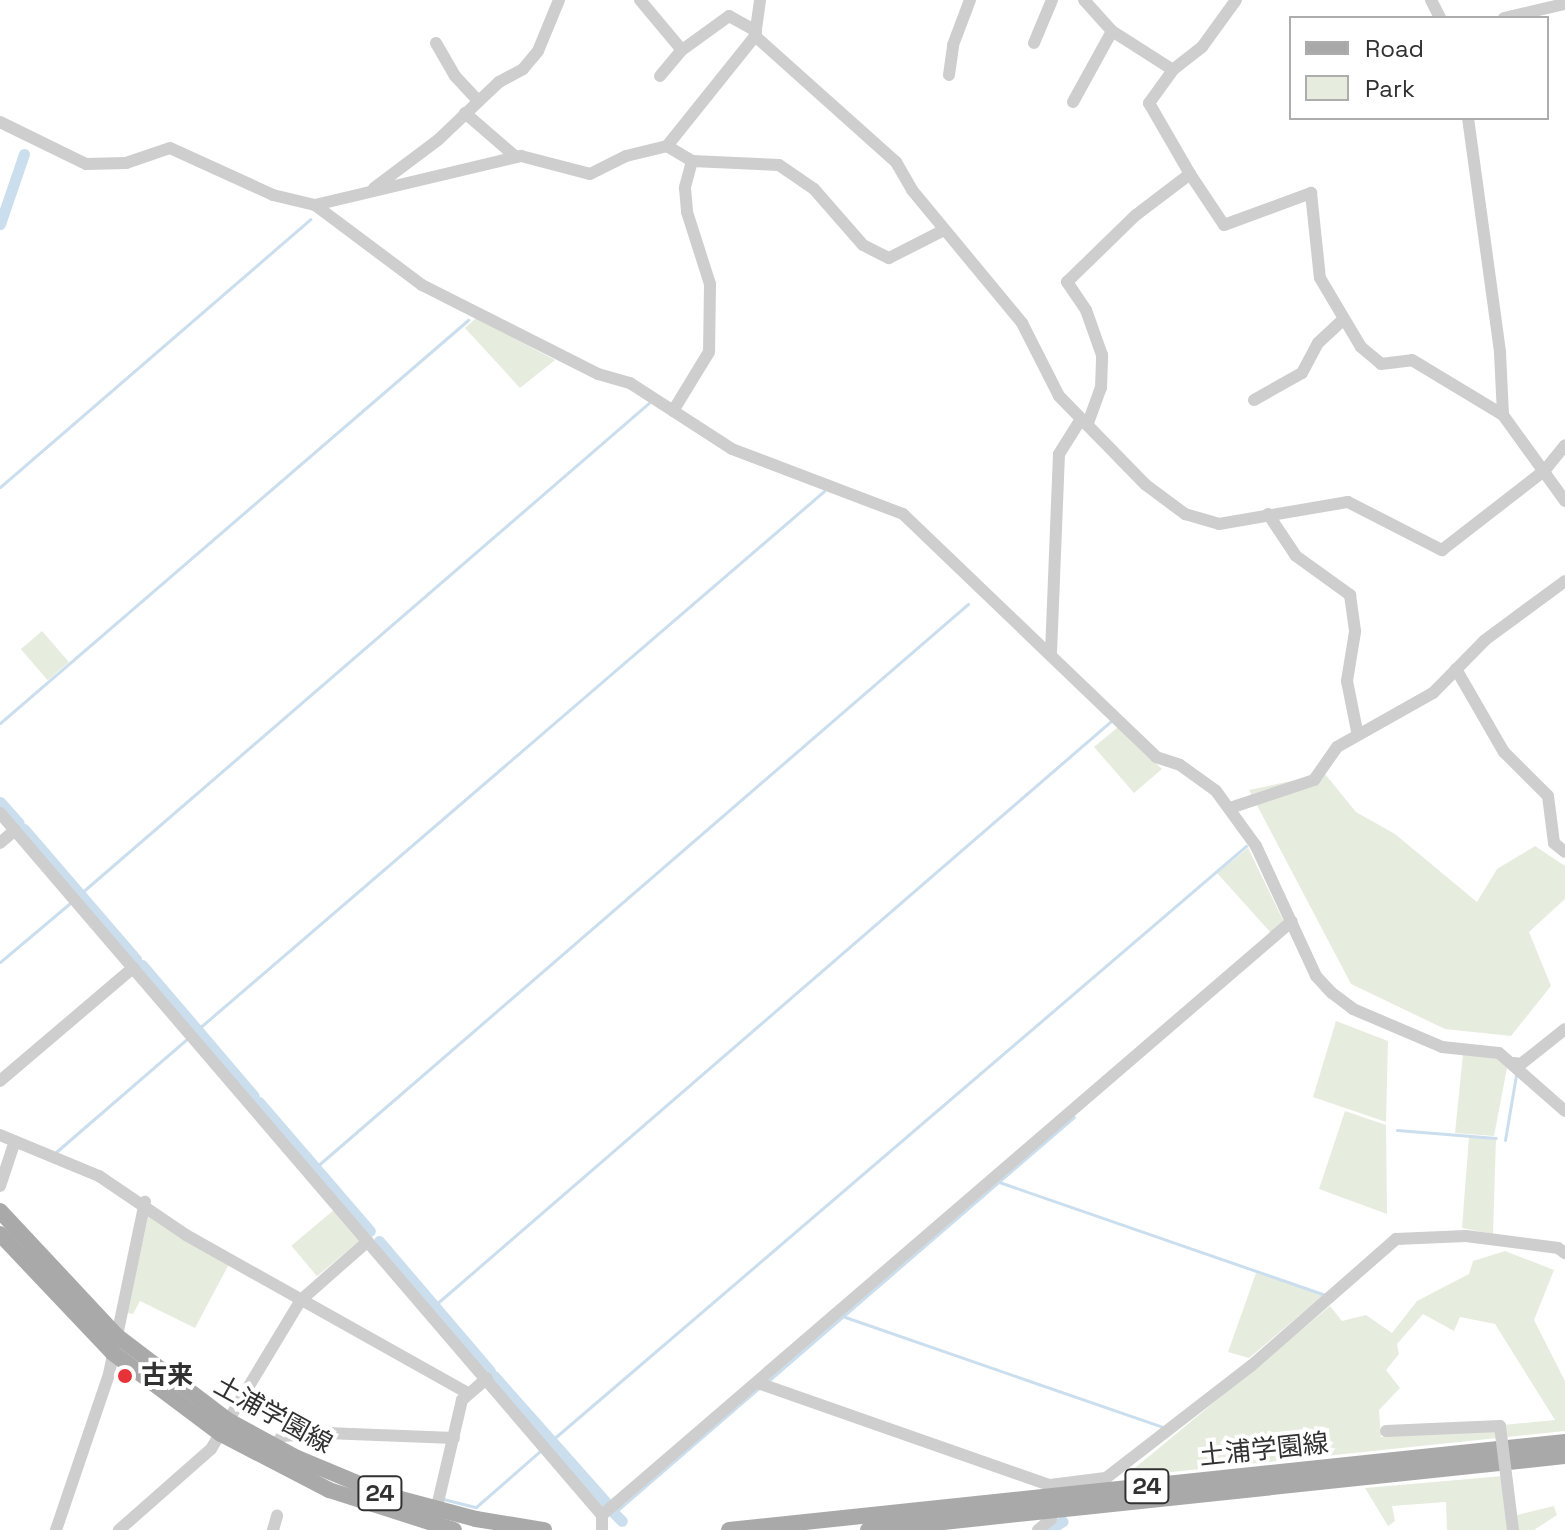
<!DOCTYPE html>
<html>
<head>
<meta charset="utf-8">
<style>
  body { margin:0 }
  #map { position:relative; width:1565px; height:1530px; overflow:hidden; background:#fff; font-family:"Space Grotesk","Noto Sans JP",sans-serif }
  div>[style] { position:absolute }
  [style*='--x'] { left:calc(var(--x)*1px); top:calc(var(--y)*1px); width:calc(var(--w)*1px); rotate:calc(var(--a)*1deg) }
  .green>* { inset:0; background:#e6eddf; transform-origin:0 0 }
  .stream>* { height:3px; margin:-1.5px; padding:0 1.5px; transform-origin:1.5px; border-radius:1.5px; background:#cbdeed }
  .canal>* { height:11px; margin:-5.5px; padding:0 5.5px; transform-origin:5.5px; border-radius:5.5px; background:#cbdeed }
  .minor>* { height:12px; margin:-6px; padding:0 6px; transform-origin:6px; border-radius:6px; background:#cecece }
  .major>* { height:16px; margin:-8px; padding:0 8px; transform-origin:8px; border-radius:8px; background:#a9a9a9 }
  .minor-bridge>* { height:12px; margin:-6px; padding:0 6px; transform-origin:6px; border-radius:6px; background:#cecece }
  .dots>* { width:22px; height:22px; translate:-50% -50%; box-sizing:border-box; border:4px solid #fff; border-radius:50% }
  span { translate:-50% -50%; white-space:nowrap; text-align:center; line-height:1.15; -webkit-text-stroke:8px #fff; paint-order:stroke }
  .shield-label span { padding:2px 6px; background:#fff; border:2px solid; border-radius:6px; -webkit-text-stroke-width:0 }
  .shield-label { font-size:24px; color:#313131; font-weight:700 }
  .poi-label { font-size:26px; color:#313131; font-weight:700 }
  .left { translate:0 -50%; text-align:left }
  .street-label { font-size:26px; color:#313131 }
  .legend { position:absolute; left:1289px; top:16px; width:260px; height:104px; box-sizing:border-box; background:#fff; border:2px solid #adadad; margin:0; padding:10px 14px; list-style:none; font-size:24px; color:#313131 }
  .legend li { display:flex; align-items:center; gap:16px; height:40px }
  .legend b { width:40px; border:2px solid #adadad }
</style>
</head>
<body>
<div id="map">
  <div class="green">
    <i style="clip-path:polygon(476px 318px,555px 360px,520px 388px,465px 328px)"></i>
    <i style="left:42px;top:631px;width:41px;height:28px;rotate:49deg"></i>
    <i style="clip-path:polygon(1118px 727px,1162px 769px,1134px 793px,1094px 747px)"></i>
    <i style="clip-path:polygon(1325px 774px,1356px 812px,1395px 834px,1477px 902px,1497px 869px,1535px 846px,1565px 866px,1565px 899px,1529px 932px,1551px 986px,1511px 1036px,1445px 1029px,1351px 984px,1249px 790px)"></i>
    <i style="clip-path:polygon(1248px 848px,1284px 922px,1271px 933px,1217px 873px)"></i>
    <i style="clip-path:polygon(1336px 1021px,1388px 1041px,1386px 1122px,1313px 1097px)"></i>
    <i style="clip-path:polygon(1463px 1054px,1498px 1059px,1507px 1068px,1494px 1136px,1455px 1133px)"></i>
    <i style="clip-path:polygon(1345px 1111px,1386px 1125px,1387px 1214px,1319px 1189px)"></i>
    <i style="clip-path:polygon(1469px 1137px,1496px 1139px,1493px 1234px,1462px 1228px)"></i>
    <i style="left:335px;top:1209px;width:40px;height:57px;rotate:50deg"></i>
    <i style="clip-path:polygon(149px 1213px,229px 1264px,195px 1328px,140px 1301px,133px 1314px,127px 1313px)"></i>
    <i style="clip-path:polygon(evenodd,1505px 1251px,1554px 1270px,1534px 1320px,1565px 1381px,1565px 1431px,1124px 1477px,1330px 1306px,1342px 1321px,1366px 1315px,1392px 1333px,1417px 1301px,1469px 1274px,1473px 1261px,1505px 1251px,1423px 1314px,1454px 1331px,1460px 1317px,1495px 1324px,1555px 1420px,1381px 1437px,1379px 1410px,1400px 1388px,1386px 1370px,1399px 1354px,1397px 1344px,1423px 1314px)"></i>
    <i style="clip-path:polygon(1256px 1273px,1325px 1294px,1249px 1358px,1228px 1352px)"></i>
    <i style="clip-path:polygon(1503px 1476px,1517px 1515px,1554px 1506px,1557px 1515px,1534px 1530px,1447px 1530px,1446px 1502px,1392px 1506px,1395px 1521px,1388px 1526px,1365px 1488px)"></i>
  </div>
  <div class="stream">
    <i style="--x:0;--y:487;--w:410;--a:-40.8"></i>
    <i style="--x:0;--y:723;--w:618;--a:-40.73"></i>
    <i style="--x:80;--y:894;--w:753;--a:-40.8"></i>
    <i style="--x:0;--y:962;--w:92;--a:-40.1"></i>
    <i style="--x:197;--y:1030;--w:827;--a:-40.68"></i>
    <i style="--x:1397;--y:1130;--w:99;--a:4.6"></i>
    <i style="--x:1505;--y:1140;--w:66;--a:-80.4"></i>
    <i style="--x:56;--y:1152;--w:173;--a:-40.8"></i>
    <i style="--x:315;--y:1168;--w:863;--a:-40.82"></i>
    <i style="--x:999;--y:1182;--w:343;--a:19.1"></i>
    <i style="--x:434;--y:1306;--w:895;--a:-40.83"></i>
    <i style="--x:845;--y:1317;--w:336;--a:19.1"></i>
    <i style="--x:768;--y:1381;--w:404;--a:-40.8"></i>
    <i style="--x:551;--y:1441;--w:915;--a:-40.57"></i>
    <i style="--x:443;--y:1499;--w:34;--a:14"></i>
    <i style="--x:476;--y:1507;--w:86;--a:-41.2"></i>
    <i style="--x:614;--y:1513;--w:191;--a:-40.8"></i>
  </div>
  <div class="canal">
    <i style="--x:0;--y:224;--w:74;--a:-71.1"></i>
    <i style="--x:0;--y:802;--w:28;--a:48"></i>
    <i style="--x:24;--y:829;--w:172;--a:49.3"></i>
    <i style="--x:142;--y:965;--w:172;--a:49.5"></i>
    <i style="--x:259;--y:1102;--w:170;--a:49.3"></i>
    <i style="--x:379;--y:1241;--w:171;--a:49.5"></i>
    <i style="--x:494;--y:1376;--w:169;--a:48.4"></i>
    <i style="--x:614;--y:1513;--w:11;--a:45"></i>
    <i style="--x:1048;--y:1530;--w:17;--a:-31"></i>
  </div>
  <div class="minor">
    <i style="--x:640;--y:0;--w:65;--a:50"></i>
    <i style="--x:682;--y:50;--w:58;--a:-35.9"></i>
    <i style="--x:729;--y:16;--w:31;--a:29"></i>
    <i style="--x:1084;--y:0;--w:42;--a:47.9"></i>
    <i style="--x:1112;--y:31;--w:72;--a:32.6"></i>
    <i style="--x:1236;--y:0;--w:58;--a:125.9"></i>
    <i style="--x:1202;--y:47;--w:37;--a:142"></i>
    <i style="--x:1173;--y:70;--w:41;--a:126"></i>
    <i style="--x:1149;--y:103;--w:82;--a:60"></i>
    <i style="--x:1190;--y:174;--w:61;--a:56.3"></i>
    <i style="--x:1224;--y:225;--w:93;--a:-20.2"></i>
    <i style="--x:1311;--y:193;--w:85;--a:84"></i>
    <i style="--x:1320;--y:278;--w:80;--a:59.3"></i>
    <i style="--x:1361;--y:347;--w:26;--a:40"></i>
    <i style="--x:1381;--y:364;--w:31;--a:-7"></i>
    <i style="--x:1412;--y:360;--w:106;--a:31.1"></i>
    <i style="--x:1431;--y:0;--w:20;--a:63"></i>
    <i style="--x:1504;--y:18;--w:62;--a:-13.1"></i>
    <i style="--x:755;--y:36;--w:189;--a:41.8"></i>
    <i style="--x:896;--y:162;--w:32;--a:60"></i>
    <i style="--x:912;--y:190;--w:173;--a:50.4"></i>
    <i style="--x:1022;--y:323;--w:82;--a:63.1"></i>
    <i style="--x:1059;--y:396;--w:124;--a:45.7"></i>
    <i style="--x:1146;--y:485;--w:49;--a:36.6"></i>
    <i style="--x:1185;--y:514;--w:35;--a:16"></i>
    <i style="--x:1219;--y:524;--w:131;--a:-9.7"></i>
    <i style="--x:1348;--y:502;--w:106;--a:27.1"></i>
    <i style="--x:1442;--y:550;--w:130;--a:-37.8"></i>
    <i style="--x:1545;--y:470;--w:32;--a:-51"></i>
    <i style="--x:436;--y:43;--w:38;--a:60"></i>
    <i style="--x:455;--y:76;--w:34;--a:47"></i>
    <i style="--x:1034;--y:43;--w:47;--a:-67.3"></i>
    <i style="--x:949;--y:75;--w:30;--a:-82"></i>
    <i style="--x:953;--y:45;--w:48;--a:-69.3"></i>
    <i style="--x:660;--y:76;--w:34;--a:-50"></i>
    <i style="--x:1073;--y:102;--w:81;--a:-61.2"></i>
    <i style="--x:465;--y:113;--w:67;--a:40.8"></i>
    <i style="--x:1468;--y:118;--w:237;--a:82.2"></i>
    <i style="--x:1500;--y:353;--w:62;--a:87.2"></i>
    <i style="--x:1503;--y:415;--w:106;--a:54.2"></i>
    <i style="--x:0;--y:122;--w:96;--a:26"></i>
    <i style="--x:86;--y:164;--w:40;--a:-1.4"></i>
    <i style="--x:126;--y:163;--w:46;--a:-18.8"></i>
    <i style="--x:170;--y:148;--w:113;--a:24.5"></i>
    <i style="--x:273;--y:195;--w:43;--a:13.4"></i>
    <i style="--x:315;--y:205;--w:134;--a:36.8"></i>
    <i style="--x:422;--y:285;--w:197;--a:26.8"></i>
    <i style="--x:598;--y:374;--w:33;--a:16"></i>
    <i style="--x:630;--y:383;--w:121;--a:32.9"></i>
    <i style="--x:732;--y:449;--w:183;--a:20.8"></i>
    <i style="--x:903;--y:514;--w:351;--a:43.8"></i>
    <i style="--x:1156;--y:757;--w:25;--a:18"></i>
    <i style="--x:1180;--y:765;--w:44;--a:35.8"></i>
    <i style="--x:1216;--y:791;--w:68;--a:54"></i>
    <i style="--x:1256;--y:846;--w:143;--a:65.2"></i>
    <i style="--x:1316;--y:976;--w:23;--a:47"></i>
    <i style="--x:1332;--y:993;--w:26;--a:37"></i>
    <i style="--x:1353;--y:1009;--w:97;--a:23.1"></i>
    <i style="--x:1442;--y:1047;--w:57;--a:6"></i>
    <i style="--x:1499;--y:1053;--w:88;--a:41.3"></i>
    <i style="--x:667;--y:146;--w:29;--a:31"></i>
    <i style="--x:692;--y:161;--w:28;--a:105"></i>
    <i style="--x:685;--y:188;--w:24;--a:85"></i>
    <i style="--x:687;--y:212;--w:76;--a:72.3"></i>
    <i style="--x:710;--y:284;--w:68;--a:90.8"></i>
    <i style="--x:709;--y:352;--w:69;--a:121.4"></i>
    <i style="--x:692;--y:161;--w:87;--a:2.6"></i>
    <i style="--x:779;--y:165;--w:42;--a:34.4"></i>
    <i style="--x:814;--y:189;--w:74;--a:48.8"></i>
    <i style="--x:863;--y:245;--w:29;--a:27"></i>
    <i style="--x:889;--y:258;--w:62;--a:-27"></i>
    <i style="--x:374;--y:188;--w:80;--a:-36.9"></i>
    <i style="--x:438;--y:140;--w:84;--a:-43.6"></i>
    <i style="--x:499;--y:82;--w:27;--a:-28"></i>
    <i style="--x:523;--y:69;--w:23;--a:-50"></i>
    <i style="--x:538;--y:51;--w:55;--a:-67.6"></i>
    <i style="--x:315;--y:205;--w:212;--a:-13.4"></i>
    <i style="--x:521;--y:156;--w:71;--a:14.6"></i>
    <i style="--x:590;--y:174;--w:40;--a:-26.6"></i>
    <i style="--x:626;--y:156;--w:42;--a:-13.7"></i>
    <i style="--x:667;--y:146;--w:141;--a:-51.3"></i>
    <i style="--x:755;--y:36;--w:36;--a:-82"></i>
    <i style="--x:1254;--y:400;--w:55;--a:-29.4"></i>
    <i style="--x:1302;--y:373;--w:34;--a:-62"></i>
    <i style="--x:1318;--y:343;--w:33;--a:-43"></i>
    <i style="--x:1088;--y:423;--w:37;--a:-70"></i>
    <i style="--x:1101;--y:388;--w:33;--a:-88"></i>
    <i style="--x:1102;--y:355;--w:48;--a:-109.6"></i>
    <i style="--x:1086;--y:310;--w:34;--a:-124"></i>
    <i style="--x:1067;--y:282;--w:96;--a:-44.2"></i>
    <i style="--x:1136;--y:215;--w:68;--a:-37.2"></i>
    <i style="--x:1268;--y:514;--w:50;--a:56.3"></i>
    <i style="--x:1296;--y:556;--w:67;--a:35.8"></i>
    <i style="--x:1350;--y:595;--w:37;--a:82"></i>
    <i style="--x:1355;--y:632;--w:50;--a:99.3"></i>
    <i style="--x:1347;--y:681;--w:51;--a:78.7"></i>
    <i style="--x:1051;--y:653;--w:199;--a:-87.7"></i>
    <i style="--x:1059;--y:454;--w:41;--a:-57.8"></i>
    <i style="--x:1456;--y:669;--w:96;--a:60"></i>
    <i style="--x:1504;--y:752;--w:62;--a:45"></i>
    <i style="--x:1548;--y:796;--w:47;--a:82.7"></i>
    <i style="--x:1554;--y:843;--w:14;--a:39"></i>
    <i style="--x:1230;--y:808;--w:89;--a:-18.4"></i>
    <i style="--x:1314;--y:780;--w:40;--a:-55.1"></i>
    <i style="--x:1337;--y:747;--w:110;--a:-29.4"></i>
    <i style="--x:1433;--y:693;--w:74;--a:-45.5"></i>
    <i style="--x:1485;--y:640;--w:99;--a:-36.4"></i>
    <i style="--x:0;--y:813;--w:925;--a:49.39"></i>
    <i style="--x:602;--y:1515;--w:15;--a:90"></i>
    <i style="--x:0;--y:843;--w:20;--a:-41"></i>
    <i style="--x:1514;--y:1063;--w:7;--a:8"></i>
    <i style="--x:1521;--y:1064;--w:56;--a:-38.5"></i>
    <i style="--x:0;--y:1081;--w:175;--a:-40.4"></i>
    <i style="--x:0;--y:1135;--w:107;--a:22.5"></i>
    <i style="--x:99;--y:1176;--w:105;--a:34.1"></i>
    <i style="--x:186;--y:1235;--w:323;--a:29.3"></i>
    <i style="--x:0;--y:1186;--w:47;--a:-71.6"></i>
    <i style="--x:758;--y:1383;--w:309;--a:19.3"></i>
    <i style="--x:1050;--y:1485;--w:56;--a:-7.1"></i>
    <i style="--x:1106;--y:1478;--w:183;--a:-37.7"></i>
    <i style="--x:1251;--y:1366;--w:193;--a:-41.2"></i>
    <i style="--x:1396;--y:1239;--w:70;--a:-2.5"></i>
    <i style="--x:1466;--y:1236;--w:93;--a:7.4"></i>
    <i style="--x:1558;--y:1248;--w:9;--a:36"></i>
    <i style="--x:1386;--y:1431;--w:114;--a:-2.5"></i>
    <i style="--x:274;--y:1447;--w:14;--a:-54"></i>
    <i style="--x:282;--y:1436;--w:44;--a:-3.9"></i>
    <i style="--x:326;--y:1433;--w:128;--a:2.2"></i>
    <i style="--x:1507;--y:1482;--w:48;--a:82.9"></i>
    <i style="--x:435;--y:1515;--w:118;--a:-76.8"></i>
    <i style="--x:462;--y:1400;--w:33;--a:-41"></i>
    <i style="--x:602;--y:1515;--w:910;--a:-40.72"></i>
    <i style="--x:56;--y:1530;--w:165;--a:-71.2"></i>
    <i style="--x:109;--y:1374;--w:176;--a:-78.2"></i>
    <i style="--x:119;--y:1530;--w:123;--a:-41.4"></i>
    <i style="--x:211;--y:1449;--w:174;--a:-58.9"></i>
    <i style="--x:301;--y:1300;--w:89;--a:-41.4"></i>
    <i style="--x:273;--y:1530;--w:15;--a:-74"></i>
    <i style="--x:1038;--y:1530;--w:17;--a:-40"></i>
    <i style="--x:1051;--y:1519;--w:15;--a:-82"></i>
  </div>
  <div class="major">
    <i style="--x:0;--y:1211;--w:171;--a:46.9"></i>
    <i style="--x:117;--y:1336;--w:141;--a:37.2"></i>
    <i style="--x:229;--y:1421;--w:77;--a:28.6"></i>
    <i style="--x:297;--y:1458;--w:96;--a:22.6"></i>
    <i style="--x:386;--y:1495;--w:93;--a:14.9"></i>
    <i style="--x:476;--y:1519;--w:69;--a:9.2"></i>
    <i style="--x:0;--y:1234;--w:164;--a:46.5"></i>
    <i style="--x:113;--y:1353;--w:135;--a:36.9"></i>
    <i style="--x:221;--y:1434;--w:122;--a:27.4"></i>
    <i style="--x:329;--y:1490;--w:131;--a:17.7"></i>
    <i style="--x:729;--y:1530;--w:841;--a:-6.01"></i>
    <i style="--x:868;--y:1530;--w:701;--a:-6.06"></i>
  </div>
  <div class="minor-bridge">
    <i style="--x:1500;--y:1426;--w:56;--a:82.9"></i>
  </div>
  <div class="dots">
    <i style="left:125px;top:1376px;background:#e73337"></i>
  </div>
  <div class="shield-label">
    <span style="left:1147px;top:1486px">24</span>
    <span style="left:380px;top:1493px">24</span>
  </div>
  <div class="poi-label">
    <span class="left" style="left:141px;top:1376px">古来</span>
  </div>
  <div class="street-label">
    <span style="left:273px;top:1415px;rotate:29deg">土浦学園線</span>
    <span style="left:1264px;top:1450px;rotate:-6deg">土浦学園線</span>
  </div>
  <ul class="legend">
  <li><b style="height:10px;background:#a9a9a9"></b>Road</li>
  <li><b style="height:22px;background:#e6eddf"></b>Park</li>
  </ul>
</div>
</body>
</html>
